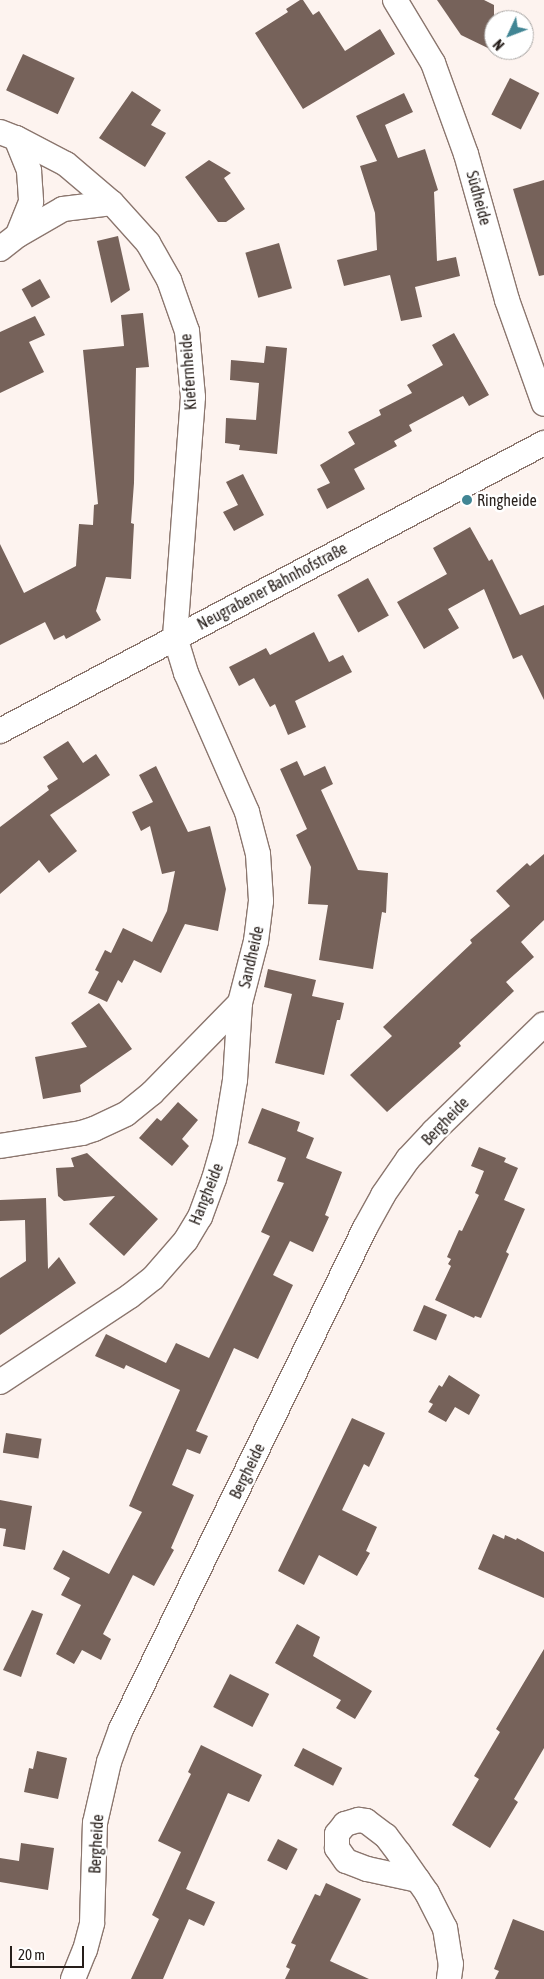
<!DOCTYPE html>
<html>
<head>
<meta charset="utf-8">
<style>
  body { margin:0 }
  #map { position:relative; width:544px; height:1979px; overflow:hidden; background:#fdf3ef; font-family:"Asap Condensed",sans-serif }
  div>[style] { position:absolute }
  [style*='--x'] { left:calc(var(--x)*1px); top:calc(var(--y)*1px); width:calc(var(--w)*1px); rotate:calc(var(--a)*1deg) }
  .building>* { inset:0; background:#76625a; transform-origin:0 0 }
  .roads { filter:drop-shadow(1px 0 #8b766e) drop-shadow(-1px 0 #8b766e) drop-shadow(0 1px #8b766e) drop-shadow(0 -1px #8b766e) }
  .minor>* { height:24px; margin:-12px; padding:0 12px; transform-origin:12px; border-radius:12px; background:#fff }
  .dots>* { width:14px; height:14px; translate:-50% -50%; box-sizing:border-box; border:2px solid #fff; border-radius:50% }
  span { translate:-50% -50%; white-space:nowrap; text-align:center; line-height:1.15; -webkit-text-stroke:5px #fff; paint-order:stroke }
  .street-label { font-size:16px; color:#261e1a }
  .poi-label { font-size:16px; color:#261e1a }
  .left { translate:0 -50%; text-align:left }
  .north { position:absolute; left:484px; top:10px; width:50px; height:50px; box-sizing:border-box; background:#fff; border:1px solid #a8a5a3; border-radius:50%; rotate:227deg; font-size:14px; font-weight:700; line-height:20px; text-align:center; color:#261e1a }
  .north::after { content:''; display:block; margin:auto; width:18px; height:22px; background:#418594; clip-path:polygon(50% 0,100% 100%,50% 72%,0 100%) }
  .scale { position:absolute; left:10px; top:1946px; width:74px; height:22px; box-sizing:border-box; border:2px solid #261e1a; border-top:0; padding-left:6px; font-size:15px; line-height:18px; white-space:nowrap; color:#261e1a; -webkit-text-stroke:4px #fff; paint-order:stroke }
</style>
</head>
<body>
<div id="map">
  <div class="building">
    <i style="clip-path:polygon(300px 0,303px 0,313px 15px,319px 11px,345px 51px,380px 29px,395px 54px,303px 109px,255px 33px,288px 12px,286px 9px)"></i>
    <i style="clip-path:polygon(437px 0,484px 0,494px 5px,494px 51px,461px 35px)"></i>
    <i style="left:23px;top:54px;width:57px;height:40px;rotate:25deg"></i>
    <i style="left:510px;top:78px;width:33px;height:41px;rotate:27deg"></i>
    <i style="clip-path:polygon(132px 91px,161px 110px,151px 125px,166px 133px,145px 167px,99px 138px)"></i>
    <i style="clip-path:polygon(404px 93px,413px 112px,385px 125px,398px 158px,425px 149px,438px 190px,434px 192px,437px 261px,456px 257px,460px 276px,415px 287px,422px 317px,401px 321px,390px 275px,344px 286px,337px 260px,377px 250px,375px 213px,360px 166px,377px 161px,356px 116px)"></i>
    <i style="clip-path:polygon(209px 160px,231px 173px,224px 178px,245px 209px,226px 222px,218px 222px,185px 177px)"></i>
    <i style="clip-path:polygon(544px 180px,544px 275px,539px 276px,513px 189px)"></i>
    <i style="clip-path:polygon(118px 236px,130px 290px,111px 303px,97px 241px)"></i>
    <i style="left:279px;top:243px;width:47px;height:35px;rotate:74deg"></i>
    <i style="left:40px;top:279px;width:21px;height:21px;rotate:61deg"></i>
    <i style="clip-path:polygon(143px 313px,149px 367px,136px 368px,134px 483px,131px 523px,134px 524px,131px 579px,106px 577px,96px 611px,101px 620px,66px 639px,64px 635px,54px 640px,45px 622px,0 645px,0 544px,24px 593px,76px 566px,79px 524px,93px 525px,94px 505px,98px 504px,83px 350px,124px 346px,121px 315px)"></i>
    <i style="clip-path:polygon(35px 316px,45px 335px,29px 342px,44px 372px,0 393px,0 332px)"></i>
    <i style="clip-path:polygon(454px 333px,489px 395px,469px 406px,463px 396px,409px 425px,412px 431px,394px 441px,397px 446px,354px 469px,365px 489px,327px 509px,317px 489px,330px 483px,320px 465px,355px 444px,348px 432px,381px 415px,379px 410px,412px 393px,407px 385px,443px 365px,432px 345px)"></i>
    <i style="clip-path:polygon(266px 346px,287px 348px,277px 454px,239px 450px,240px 445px,225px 443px,226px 418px,256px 420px,259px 383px,230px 380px,231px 360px,264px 363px)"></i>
    <i style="clip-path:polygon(243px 474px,264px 515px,234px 531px,223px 512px,238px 505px,226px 482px)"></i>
    <i style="clip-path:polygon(470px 527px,489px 561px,492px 559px,520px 615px,544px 605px,544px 700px,522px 655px,513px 659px,484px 589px,448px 609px,459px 628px,424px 649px,397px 602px,447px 574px,433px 548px)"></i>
    <i style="left:368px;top:578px;width:43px;height:35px;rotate:61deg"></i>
    <i style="clip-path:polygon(314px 632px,329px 662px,343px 655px,352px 672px,295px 701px,306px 727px,288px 735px,275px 704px,270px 707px,254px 678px,239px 686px,229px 667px,266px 648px,270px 655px)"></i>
    <i style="clip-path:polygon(68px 741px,83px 763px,96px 754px,110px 775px,50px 815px,77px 851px,49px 873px,39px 860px,0 894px,0 827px,49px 790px,47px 786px,58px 779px,43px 757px)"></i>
    <i style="clip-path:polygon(297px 761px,304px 776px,325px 766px,333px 784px,321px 790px,358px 870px,388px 873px,386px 913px,382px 912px,373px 969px,319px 960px,328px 905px,308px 904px,311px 867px,296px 835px,307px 829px,280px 769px)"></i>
    <i style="clip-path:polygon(156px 766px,188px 832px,210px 826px,226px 889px,218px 931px,185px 924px,161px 973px,134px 960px,122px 983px,118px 980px,107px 1002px,88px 993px,99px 972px,95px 970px,105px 950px,111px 953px,123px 928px,152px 942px,167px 911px,175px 871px,162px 874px,150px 826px,141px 831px,132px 812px,153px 802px,139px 775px)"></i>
    <i style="clip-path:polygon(544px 854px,544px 920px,521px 942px,534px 957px,506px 982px,514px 991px,459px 1043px,461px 1046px,387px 1112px,350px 1075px,392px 1036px,383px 1027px,472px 943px,470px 940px,510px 906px,496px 891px,527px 863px,530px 866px)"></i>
    <i style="clip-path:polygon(268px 969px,316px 980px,312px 996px,344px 1003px,340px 1020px,337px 1020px,324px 1075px,275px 1063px,292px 994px,264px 987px)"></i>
    <i style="clip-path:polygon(99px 1003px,132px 1049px,80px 1085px,81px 1092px,43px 1099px,35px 1057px,87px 1047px,71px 1023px)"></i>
    <i style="clip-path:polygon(178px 1102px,198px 1120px,182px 1139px,189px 1146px,172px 1166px,139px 1138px,157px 1118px,161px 1121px)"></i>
    <i style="clip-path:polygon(262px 1108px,300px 1122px,297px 1131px,314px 1138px,306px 1158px,342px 1172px,325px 1215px,329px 1217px,313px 1252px,290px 1241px,273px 1275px,293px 1285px,258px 1359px,234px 1348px,196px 1431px,208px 1436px,200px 1454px,187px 1449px,172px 1485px,194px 1495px,171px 1548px,174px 1550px,154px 1586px,133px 1575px,103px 1634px,111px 1639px,101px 1660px,82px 1650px,74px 1664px,56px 1654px,81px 1605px,61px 1595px,70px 1578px,53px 1569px,63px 1550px,109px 1574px,142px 1512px,129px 1506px,180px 1390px,126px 1365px,124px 1369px,95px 1356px,106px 1334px,166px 1363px,176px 1343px,209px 1358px,270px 1236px,261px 1232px,284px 1183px,277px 1181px,286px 1158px,248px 1143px)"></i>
    <i style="clip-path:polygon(479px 1147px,506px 1158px,504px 1162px,518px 1168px,504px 1200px,525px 1209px,506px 1252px,509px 1254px,481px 1318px,475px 1316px,474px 1318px,435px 1300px,451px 1266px,448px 1264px,451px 1259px,447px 1257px,459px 1230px,462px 1231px,479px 1195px,475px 1193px,484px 1171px,471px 1166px)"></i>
    <i style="clip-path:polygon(87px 1153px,158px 1219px,124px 1256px,89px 1224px,115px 1196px,64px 1201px,58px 1196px,56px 1168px,74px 1167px,71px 1158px)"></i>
    <i style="clip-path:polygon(46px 1198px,48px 1269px,59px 1257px,76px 1283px,0 1335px,0 1278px,26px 1261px,25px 1220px,0 1221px,0 1200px)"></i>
    <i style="left:424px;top:1305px;width:25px;height:28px;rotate:23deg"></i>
    <i style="clip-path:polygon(449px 1375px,480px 1395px,469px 1415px,455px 1407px,446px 1422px,428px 1412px,433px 1404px,429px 1402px,439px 1385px,442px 1387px)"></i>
    <i style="clip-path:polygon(352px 1418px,385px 1433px,369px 1467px,364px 1464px,342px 1510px,377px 1527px,366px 1551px,370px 1553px,357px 1576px,319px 1555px,304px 1585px,278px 1571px)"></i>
    <i style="left:6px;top:1433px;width:36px;height:20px;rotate:9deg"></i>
    <i style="clip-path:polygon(0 1500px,32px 1506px,25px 1550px,3px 1546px,6px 1529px,0 1528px)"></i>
    <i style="clip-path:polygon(493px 1534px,504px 1539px,505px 1535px,516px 1540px,517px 1538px,544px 1552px,544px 1598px,478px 1569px)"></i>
    <i style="clip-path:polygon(32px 1610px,43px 1614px,21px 1677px,3px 1670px)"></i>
    <i style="clip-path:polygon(297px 1624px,320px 1637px,313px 1656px,372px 1691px,355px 1719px,336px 1708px,341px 1700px,275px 1663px)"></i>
    <i style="clip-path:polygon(544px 1649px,544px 1748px,514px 1799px,518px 1802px,490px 1848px,452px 1825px,479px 1779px,474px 1776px,500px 1732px,496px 1729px)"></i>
    <i style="left:230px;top:1674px;width:44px;height:37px;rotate:27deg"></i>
    <i style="clip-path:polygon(201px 1745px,262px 1775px,249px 1802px,228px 1793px,186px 1889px,215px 1902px,204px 1926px,189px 1919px,163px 1979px,131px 1979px,159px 1919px,152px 1915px,181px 1852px,158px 1841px,191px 1774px,188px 1772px)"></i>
    <i style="left:303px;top:1748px;width:44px;height:20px;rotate:27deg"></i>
    <i style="clip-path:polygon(37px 1751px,67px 1758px,58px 1799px,24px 1792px,29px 1768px,33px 1769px)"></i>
    <i style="left:278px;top:1839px;width:22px;height:24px;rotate:27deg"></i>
    <i style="clip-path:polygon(21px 1843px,54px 1848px,48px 1890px,0 1882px,0 1858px,19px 1861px)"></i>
    <i style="clip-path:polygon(326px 1883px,361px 1899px,330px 1961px,369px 1979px,285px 1979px,290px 1969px,286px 1967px,296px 1945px,291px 1943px,315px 1894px,320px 1896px)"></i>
    <i style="clip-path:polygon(513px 1919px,544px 1931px,544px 1979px,495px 1979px,499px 1971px,494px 1969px)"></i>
  </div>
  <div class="roads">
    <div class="minor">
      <i style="--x:395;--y:0;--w:74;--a:58.9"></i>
      <i style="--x:433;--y:63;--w:97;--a:70.1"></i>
      <i style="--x:466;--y:154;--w:152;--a:74.3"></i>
      <i style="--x:507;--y:300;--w:110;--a:70.4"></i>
      <i style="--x:0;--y:132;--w:17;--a:21"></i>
      <i style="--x:16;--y:138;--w:56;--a:27.5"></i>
      <i style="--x:66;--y:164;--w:60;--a:40.3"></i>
      <i style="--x:112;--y:203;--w:54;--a:48"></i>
      <i style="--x:148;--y:243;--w:43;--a:60.4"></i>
      <i style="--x:169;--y:280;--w:54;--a:70.6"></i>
      <i style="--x:187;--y:331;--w:66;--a:84.8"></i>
      <i style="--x:193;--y:397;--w:241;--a:94.3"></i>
      <i style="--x:175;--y:637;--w:38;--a:73"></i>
      <i style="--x:186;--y:673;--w:152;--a:66.3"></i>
      <i style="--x:247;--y:812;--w:43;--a:75.3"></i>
      <i style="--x:258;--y:854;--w:47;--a:86.3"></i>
      <i style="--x:261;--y:901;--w:40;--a:97.1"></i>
      <i style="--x:256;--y:941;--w:64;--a:104.5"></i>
      <i style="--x:240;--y:1003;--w:126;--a:134.4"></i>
      <i style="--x:152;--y:1093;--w:33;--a:141"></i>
      <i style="--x:126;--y:1114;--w:35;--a:155"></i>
      <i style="--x:94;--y:1129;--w:13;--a:162"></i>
      <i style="--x:82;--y:1133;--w:83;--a:171"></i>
      <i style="--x:16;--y:138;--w:35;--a:68"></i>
      <i style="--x:29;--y:171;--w:31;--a:86"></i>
      <i style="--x:31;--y:202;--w:35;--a:112"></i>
      <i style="--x:0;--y:249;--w:23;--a:-38"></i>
      <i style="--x:18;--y:235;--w:52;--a:-30"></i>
      <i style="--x:63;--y:209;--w:49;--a:-7"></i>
      <i style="--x:0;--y:731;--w:616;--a:-27.9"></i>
      <i style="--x:0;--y:1382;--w:156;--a:-33.5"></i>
      <i style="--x:130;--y:1296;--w:29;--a:-38"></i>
      <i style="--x:153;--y:1278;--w:50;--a:-49"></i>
      <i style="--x:186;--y:1240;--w:27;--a:-59"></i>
      <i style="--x:200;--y:1217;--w:40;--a:-69.8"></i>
      <i style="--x:214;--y:1179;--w:40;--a:-74"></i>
      <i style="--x:225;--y:1141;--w:62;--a:-80.7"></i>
      <i style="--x:235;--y:1080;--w:77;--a:-86.3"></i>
      <i style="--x:418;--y:1880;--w:52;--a:-167.8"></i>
      <i style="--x:367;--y:1869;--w:22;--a:-159"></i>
      <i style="--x:346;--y:1861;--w:16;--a:-125"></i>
      <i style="--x:337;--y:1848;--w:14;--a:-90"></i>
      <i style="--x:337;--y:1834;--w:13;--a:-51"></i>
      <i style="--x:345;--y:1824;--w:14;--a:-17"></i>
      <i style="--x:358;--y:1820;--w:8;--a:7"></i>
      <i style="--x:366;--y:1821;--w:25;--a:37"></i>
      <i style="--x:386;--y:1836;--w:21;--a:53"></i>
      <i style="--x:399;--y:1853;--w:49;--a:55"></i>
      <i style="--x:427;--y:1893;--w:39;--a:63"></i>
      <i style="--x:445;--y:1928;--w:36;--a:81"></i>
      <i style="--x:451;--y:1964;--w:15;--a:98"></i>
      <i style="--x:73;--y:1979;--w:31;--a:-68"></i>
      <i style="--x:85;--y:1950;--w:28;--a:-75"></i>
      <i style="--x:92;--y:1923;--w:100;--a:-88.3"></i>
      <i style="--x:95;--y:1823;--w:63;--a:-77.1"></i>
      <i style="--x:109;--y:1762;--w:35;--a:-70"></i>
      <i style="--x:121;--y:1729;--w:557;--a:-64.03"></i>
      <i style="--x:365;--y:1228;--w:38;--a:-61"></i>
      <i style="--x:383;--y:1195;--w:44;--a:-55.2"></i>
      <i style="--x:408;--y:1159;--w:38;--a:-47"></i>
      <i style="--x:434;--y:1131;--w:153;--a:-44.2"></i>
    </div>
  </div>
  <div class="dots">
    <i style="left:467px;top:500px;background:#418594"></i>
  </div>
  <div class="street-label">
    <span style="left:479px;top:198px;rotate:75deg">Südheide</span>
    <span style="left:188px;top:372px;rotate:-94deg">Kiefernheide</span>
    <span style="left:272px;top:586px;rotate:-28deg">Neugrabener Bahnhofstraße</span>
    <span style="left:251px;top:957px;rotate:-77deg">Sandheide</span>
    <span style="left:445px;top:1121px;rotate:-46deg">Bergheide</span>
    <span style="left:206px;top:1194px;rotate:-68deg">Hangheide</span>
    <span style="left:247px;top:1471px;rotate:-64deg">Bergheide</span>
    <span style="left:96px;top:1844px;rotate:-87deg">Bergheide</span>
  </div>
  <div class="poi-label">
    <span class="left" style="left:477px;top:500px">Ringheide</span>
  </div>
  <div class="north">N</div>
  <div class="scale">20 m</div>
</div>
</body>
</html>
